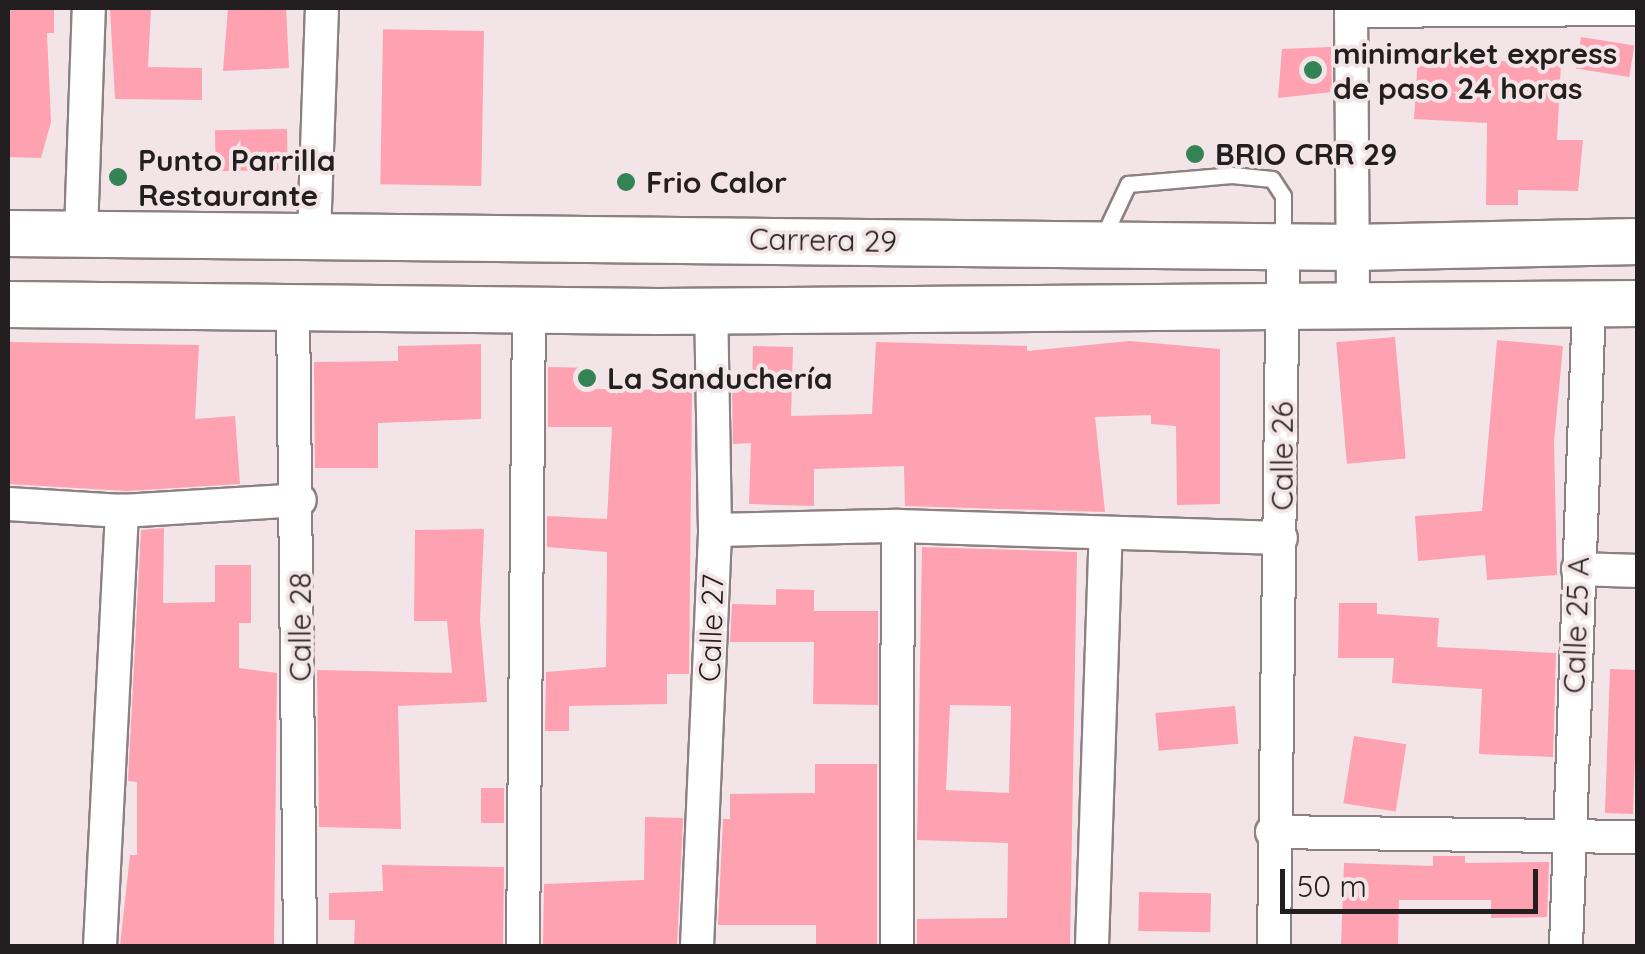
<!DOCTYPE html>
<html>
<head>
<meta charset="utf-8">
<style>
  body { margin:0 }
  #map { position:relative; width:1645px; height:954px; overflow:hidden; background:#f3e5e7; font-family:Quicksand,sans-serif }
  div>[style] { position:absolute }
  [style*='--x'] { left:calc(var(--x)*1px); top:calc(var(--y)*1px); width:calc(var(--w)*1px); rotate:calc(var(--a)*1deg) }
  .building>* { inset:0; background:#fea1b1; transform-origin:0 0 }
  .roads { filter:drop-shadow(2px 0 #8c8082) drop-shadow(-2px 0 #8c8082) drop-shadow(0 2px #8c8082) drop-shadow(0 -2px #8c8082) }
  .service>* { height:15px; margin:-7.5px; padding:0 7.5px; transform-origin:7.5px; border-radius:7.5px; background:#fff }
  .minor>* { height:32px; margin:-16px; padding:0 16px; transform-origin:16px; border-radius:16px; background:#fff }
  .secondary>* { height:45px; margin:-22.5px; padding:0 22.5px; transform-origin:22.5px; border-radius:22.5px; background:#fff }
  .dots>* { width:28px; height:28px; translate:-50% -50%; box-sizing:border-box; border:5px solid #f3e5e7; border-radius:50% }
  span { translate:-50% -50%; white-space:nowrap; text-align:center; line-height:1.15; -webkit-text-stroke:8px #f3e5e7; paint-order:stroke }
  .poi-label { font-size:30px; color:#231e1f; font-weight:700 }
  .left { translate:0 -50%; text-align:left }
  .street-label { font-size:30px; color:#231e1f }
  .frame { position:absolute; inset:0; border:10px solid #231e1f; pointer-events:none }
  .scale { position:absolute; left:1280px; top:869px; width:258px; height:45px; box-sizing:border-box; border:5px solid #231e1f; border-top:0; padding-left:12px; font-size:30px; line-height:35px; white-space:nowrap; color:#231e1f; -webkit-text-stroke:8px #f3e5e7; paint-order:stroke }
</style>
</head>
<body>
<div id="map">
  <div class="building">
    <i style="clip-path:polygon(8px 8px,54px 8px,54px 33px,47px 33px,51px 122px,41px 158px,8px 157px)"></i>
    <i style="clip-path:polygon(110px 8px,151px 8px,148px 67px,202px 68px,202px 100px,115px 99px)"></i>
    <i style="clip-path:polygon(228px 8px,286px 8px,289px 68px,223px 71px)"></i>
    <i style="left:484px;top:31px;width:155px;height:101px;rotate:91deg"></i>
    <i style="left:1581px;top:37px;width:54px;height:32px;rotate:9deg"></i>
    <i style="clip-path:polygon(1331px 47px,1332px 92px,1278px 98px,1282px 49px)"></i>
    <i style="clip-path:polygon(1418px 57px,1561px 64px,1557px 140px,1583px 140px,1578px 191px,1518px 190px,1518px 205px,1486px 205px,1487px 123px,1414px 119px)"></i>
    <i style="left:287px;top:129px;width:41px;height:72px;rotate:89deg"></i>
    <i style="left:1395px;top:337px;width:122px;height:59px;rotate:85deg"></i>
    <i style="clip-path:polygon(1497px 340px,1563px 346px,1554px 442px,1557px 575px,1487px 580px,1485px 555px,1418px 561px,1415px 516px,1482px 511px)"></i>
    <i style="clip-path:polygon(1130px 341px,1220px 349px,1220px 504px,1177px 505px,1176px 426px,1151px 424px,1151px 415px,1095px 417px,1105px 512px,905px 506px,904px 466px,814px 469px,814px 506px,749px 504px,751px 443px,733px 444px,732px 389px,752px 388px,753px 346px,793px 347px,791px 416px,872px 414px,876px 342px,1027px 346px,1027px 351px)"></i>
    <i style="clip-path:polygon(8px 342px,199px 345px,195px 419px,235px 416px,240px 484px,127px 491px,8px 484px)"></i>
    <i style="clip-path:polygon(481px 344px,481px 419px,378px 423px,378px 468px,315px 468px,314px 362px,398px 361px,398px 346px)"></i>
    <i style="clip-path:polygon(548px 367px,596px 368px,595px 389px,692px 390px,689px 674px,667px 674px,667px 704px,569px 706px,569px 731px,545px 731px,546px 672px,606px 667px,607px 552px,547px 547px,547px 516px,607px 519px,612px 427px,548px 427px)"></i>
    <i style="clip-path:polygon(164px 528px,163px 603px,215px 602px,215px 565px,251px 565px,251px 623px,239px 623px,239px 668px,277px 673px,274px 946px,120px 946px,130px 855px,137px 855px,137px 782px,128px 781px,141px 530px)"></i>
    <i style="clip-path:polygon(484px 529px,480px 620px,487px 702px,398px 706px,401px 829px,319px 827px,317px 670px,452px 673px,447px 621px,414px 621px,415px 530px)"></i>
    <i style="clip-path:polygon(evenodd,922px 547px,1077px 552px,1070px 946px,917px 946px,917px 919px,1007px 918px,1008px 843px,917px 840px,922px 547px,950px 705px,1011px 706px,1009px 793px,946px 790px,950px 705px)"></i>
    <i style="clip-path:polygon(776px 589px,814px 590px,814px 611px,878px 611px,878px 705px,813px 704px,814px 642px,730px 642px,732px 604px,776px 605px)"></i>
    <i style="clip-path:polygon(1339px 603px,1377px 603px,1377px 614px,1439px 618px,1437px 647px,1556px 653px,1553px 757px,1479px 754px,1482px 689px,1392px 683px,1394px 658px,1338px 658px)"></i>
    <i style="left:1610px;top:669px;width:28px;height:144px;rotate:2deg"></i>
    <i style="left:1235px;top:706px;width:38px;height:80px;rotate:85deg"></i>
    <i style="left:1354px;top:736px;width:53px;height:68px;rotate:9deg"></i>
    <i style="clip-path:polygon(815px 764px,877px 764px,877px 946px,816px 946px,816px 925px,718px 925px,723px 819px,730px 819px,730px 794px,815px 793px)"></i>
    <i style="left:504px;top:788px;width:35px;height:23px;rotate:90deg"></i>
    <i style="clip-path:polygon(645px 817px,683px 818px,677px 946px,543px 946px,544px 884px,644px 880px)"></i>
    <i style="clip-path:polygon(1433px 856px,1465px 856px,1465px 863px,1549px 862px,1547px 917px,1491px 918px,1491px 900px,1399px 900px,1398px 946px,1341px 946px,1344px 863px,1433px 866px)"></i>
    <i style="clip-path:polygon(382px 865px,504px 867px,503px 946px,354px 946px,355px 920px,329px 920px,329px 893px,383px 891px)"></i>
    <i style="left:1139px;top:892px;width:72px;height:39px;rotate:1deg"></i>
  </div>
  <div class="roads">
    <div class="service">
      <i style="--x:1102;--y:239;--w:61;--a:-64.7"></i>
      <i style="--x:1128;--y:184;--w:104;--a:-4.9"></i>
      <i style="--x:1232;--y:175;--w:40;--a:5.7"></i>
      <i style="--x:1272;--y:179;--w:20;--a:57"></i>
      <i style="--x:1283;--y:196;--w:46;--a:90"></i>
    </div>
    <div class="minor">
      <i style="--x:1351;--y:8;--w:300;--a:89.6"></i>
      <i style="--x:1351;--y:11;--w:287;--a:-0.4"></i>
      <i style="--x:81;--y:232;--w:224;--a:-88"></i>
      <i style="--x:314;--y:236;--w:228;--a:-88"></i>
      <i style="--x:293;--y:307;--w:639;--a:89.37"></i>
      <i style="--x:8;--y:504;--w:114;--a:3.5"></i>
      <i style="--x:122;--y:511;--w:178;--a:-3.5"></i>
      <i style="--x:715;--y:530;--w:183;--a:-1.3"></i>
      <i style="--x:898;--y:526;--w:383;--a:1.8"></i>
      <i style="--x:1578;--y:569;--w:60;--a:1.9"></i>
      <i style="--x:1272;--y:832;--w:366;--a:0.8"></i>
      <i style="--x:100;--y:946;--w:436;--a:-87.1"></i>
      <i style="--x:523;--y:946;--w:637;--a:-89.46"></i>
      <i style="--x:697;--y:946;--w:416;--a:-87.5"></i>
      <i style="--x:715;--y:530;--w:221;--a:-91"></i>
      <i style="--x:897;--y:946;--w:420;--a:-89.9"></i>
      <i style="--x:1092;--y:946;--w:413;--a:-88.1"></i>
      <i style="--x:1274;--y:946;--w:700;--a:-89.26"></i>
      <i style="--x:1566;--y:946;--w:643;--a:-87.95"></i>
    </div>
    <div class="secondary">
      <i style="--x:8;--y:233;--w:1344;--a:0.6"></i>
      <i style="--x:1352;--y:247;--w:286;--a:-1.2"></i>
      <i style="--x:8;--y:304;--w:650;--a:0.62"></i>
      <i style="--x:658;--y:311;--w:980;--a:-0.47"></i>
    </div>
  </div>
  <div class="dots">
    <i style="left:1313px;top:70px;background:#348354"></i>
    <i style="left:1195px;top:154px;background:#348354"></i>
    <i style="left:118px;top:177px;background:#348354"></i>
    <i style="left:626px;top:182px;background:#348354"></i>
    <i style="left:587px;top:378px;background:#348354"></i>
  </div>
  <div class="poi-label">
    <span class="left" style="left:1333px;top:70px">minimarket express<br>de paso 24 horas</span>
    <span class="left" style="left:1215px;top:154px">BRIO CRR 29</span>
    <span class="left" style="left:138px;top:177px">Punto Parrilla<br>Restaurante</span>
    <span class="left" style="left:646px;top:182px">Frio Calor</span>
    <span class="left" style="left:607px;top:378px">La Sanduchería</span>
  </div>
  <div class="street-label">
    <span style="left:823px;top:240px;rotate:1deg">Carrera 29</span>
    <span style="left:1282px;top:456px;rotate:-90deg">Calle 26</span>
    <span style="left:1576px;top:625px;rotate:-88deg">Calle 25 A</span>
    <span style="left:300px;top:627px;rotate:-90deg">Calle 28</span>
    <span style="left:711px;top:628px;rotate:-88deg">Calle 27</span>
  </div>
  <div class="frame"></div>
  <div class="scale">50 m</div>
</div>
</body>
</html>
